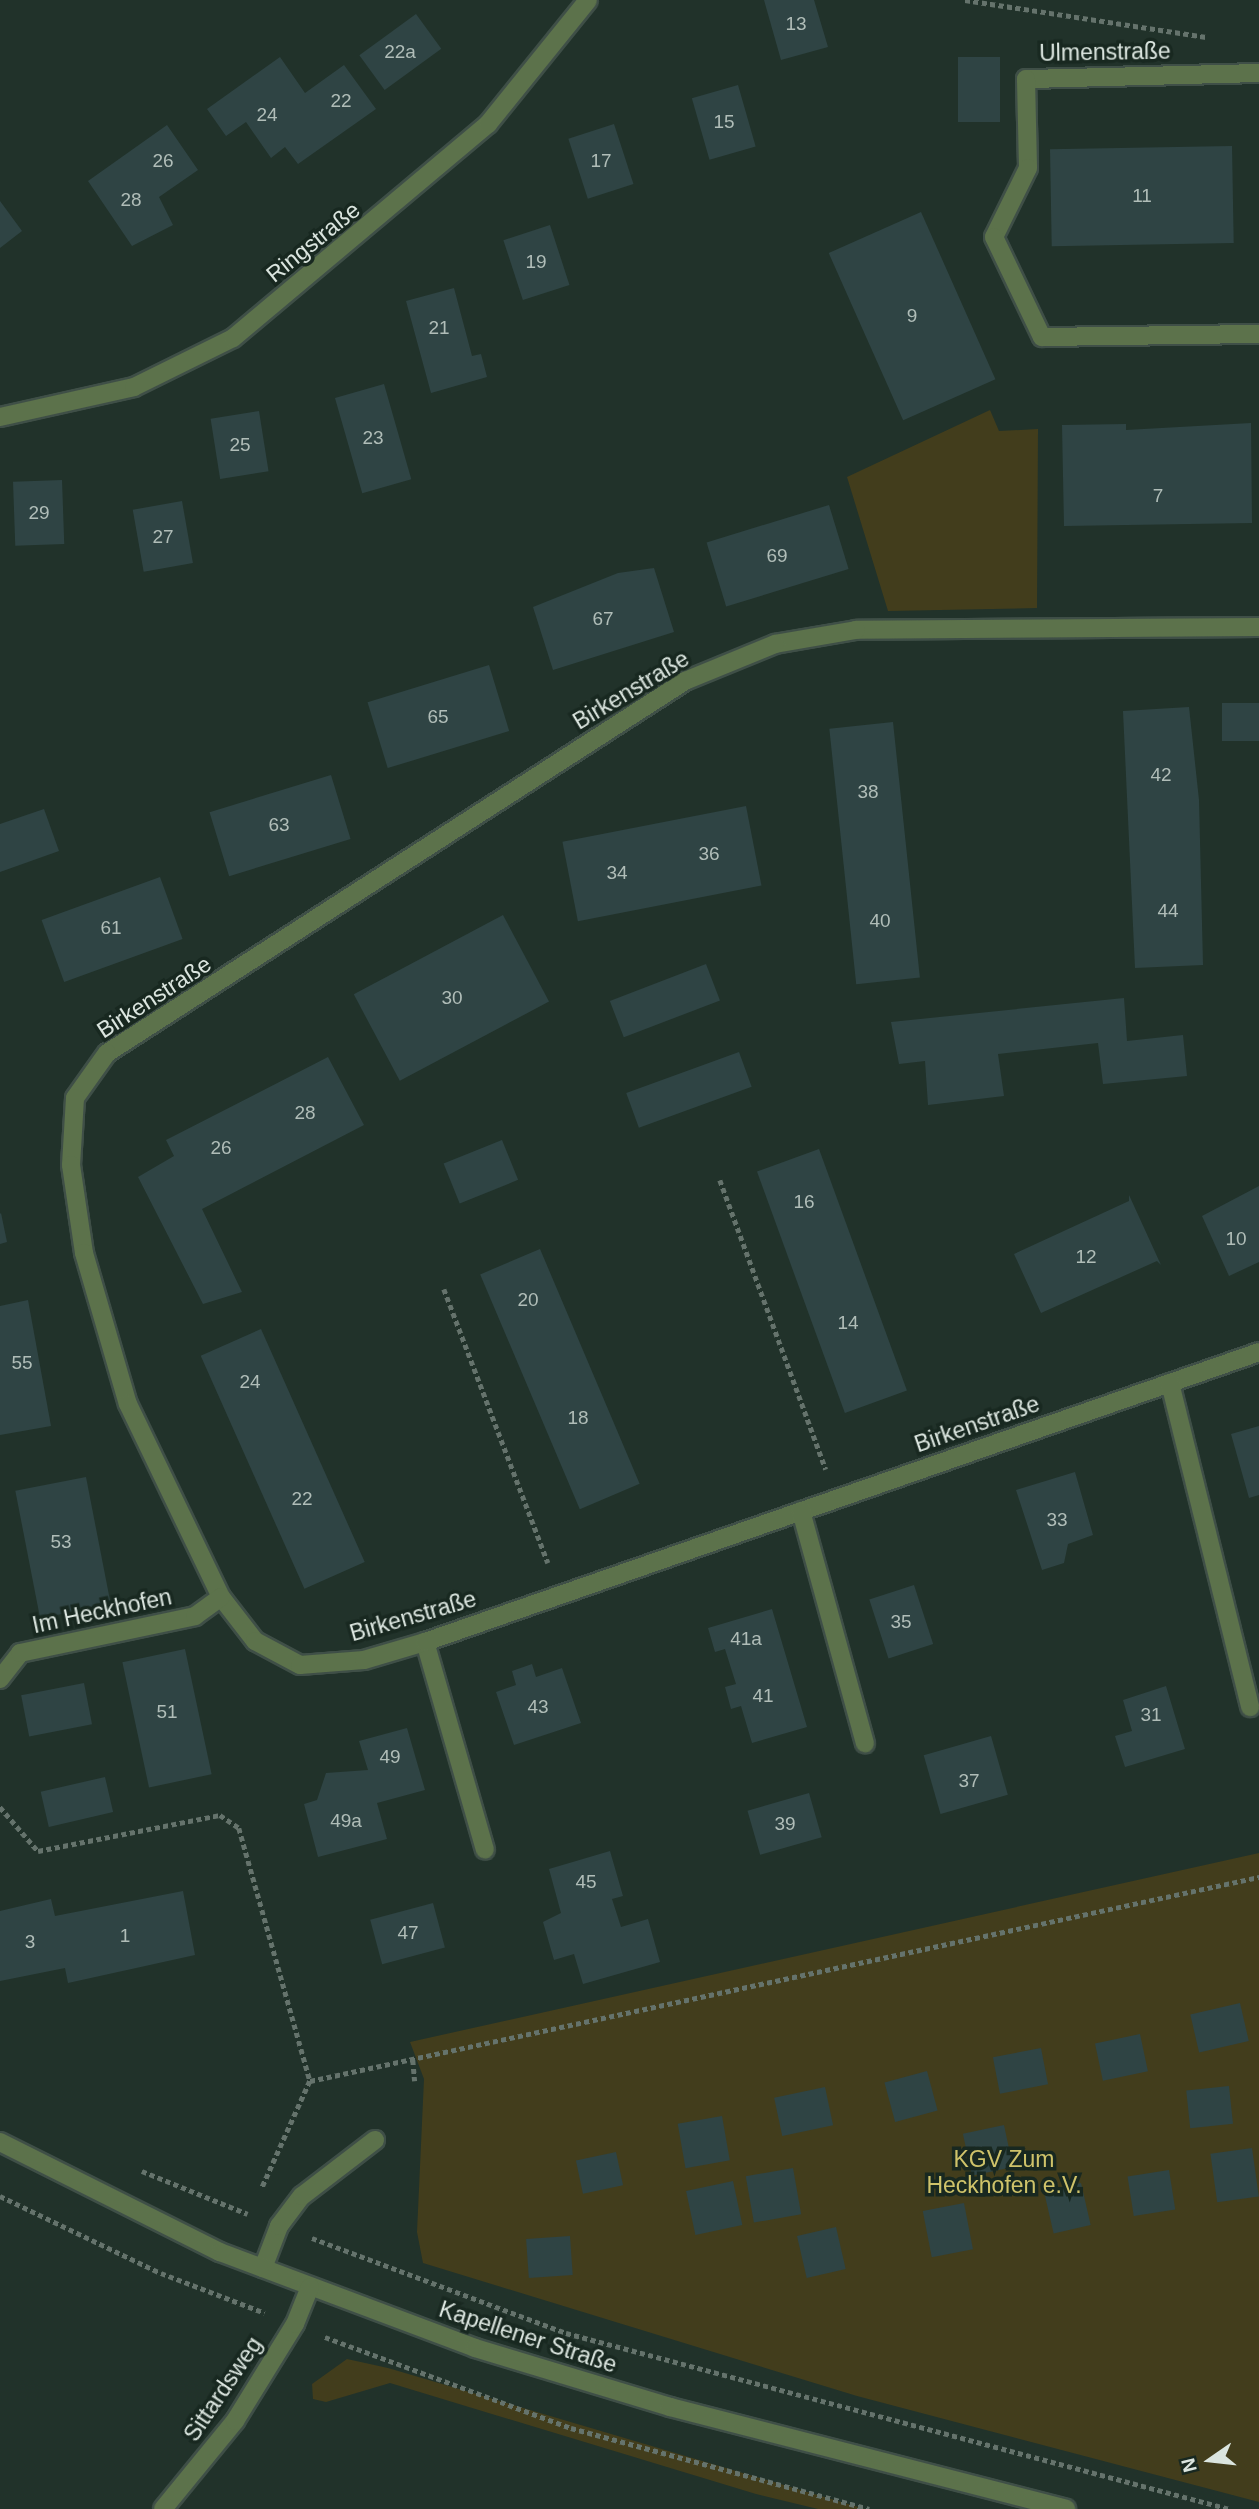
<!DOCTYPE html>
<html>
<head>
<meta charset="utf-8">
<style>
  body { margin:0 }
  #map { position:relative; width:1259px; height:2509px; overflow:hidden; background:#21322a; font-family:Helvetica,sans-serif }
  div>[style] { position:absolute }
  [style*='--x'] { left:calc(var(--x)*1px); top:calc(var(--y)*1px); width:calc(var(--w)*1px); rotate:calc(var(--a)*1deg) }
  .green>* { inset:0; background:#423d1c }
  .building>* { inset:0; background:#2f4444; transform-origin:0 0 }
  .path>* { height:4.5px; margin-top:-2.25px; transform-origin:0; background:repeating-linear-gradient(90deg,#65736c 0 5px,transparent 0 8.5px) }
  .roads { filter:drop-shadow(2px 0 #3f4f47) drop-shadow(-2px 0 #3f4f47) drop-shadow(0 2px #3f4f47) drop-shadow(0 -2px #3f4f47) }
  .service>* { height:18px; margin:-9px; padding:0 9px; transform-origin:9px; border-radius:9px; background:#5c724b }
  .minor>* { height:18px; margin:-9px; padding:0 9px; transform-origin:9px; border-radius:9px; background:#5c724b }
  span { translate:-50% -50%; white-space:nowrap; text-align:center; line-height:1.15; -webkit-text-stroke:7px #182820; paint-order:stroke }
  .number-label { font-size:19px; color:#b0bdb8 }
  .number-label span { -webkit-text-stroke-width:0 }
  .street-label { font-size:23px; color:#dbe5df }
  .park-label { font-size:23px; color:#cfc36a }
  .north { position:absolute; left:1175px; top:2425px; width:70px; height:70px; -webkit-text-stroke:5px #182820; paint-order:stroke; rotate:256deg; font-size:19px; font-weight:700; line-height:28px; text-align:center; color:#dbe5df }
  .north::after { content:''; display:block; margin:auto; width:24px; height:32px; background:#dbe5df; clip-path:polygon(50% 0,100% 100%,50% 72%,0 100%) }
</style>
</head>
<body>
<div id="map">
  <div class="green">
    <i style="clip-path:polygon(990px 410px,999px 431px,1038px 429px,1037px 608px,888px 611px,847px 477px)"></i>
    <i style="clip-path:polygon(1259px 1853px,1259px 2502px,857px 2396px,423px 2263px,417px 2232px,424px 2079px,410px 2042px)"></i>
    <i style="clip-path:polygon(347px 2359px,388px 2368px,865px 2509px,818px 2509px,756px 2494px,390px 2383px,326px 2402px,313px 2399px,312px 2384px)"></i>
  </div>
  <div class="building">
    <i style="clip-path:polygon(764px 0,814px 0,828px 47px,781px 60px)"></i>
    <i style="left:416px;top:14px;width:43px;height:70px;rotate:54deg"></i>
    <i style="clip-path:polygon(280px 57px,305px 93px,344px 65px,376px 109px,298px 164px,285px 147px,271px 158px,246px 122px,226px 136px,207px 109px)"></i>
    <i style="left:958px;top:57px;width:42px;height:65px"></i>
    <i style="left:738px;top:85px;width:64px;height:48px;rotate:74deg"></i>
    <i style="left:614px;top:124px;width:63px;height:48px;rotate:72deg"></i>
    <i style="clip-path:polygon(167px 125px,198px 170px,159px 197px,173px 225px,132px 246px,88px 181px)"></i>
    <i style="left:1232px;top:146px;width:97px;height:182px;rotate:89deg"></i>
    <i style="clip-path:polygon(0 201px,22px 231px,0 248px)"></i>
    <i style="left:921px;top:212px;width:183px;height:101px;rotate:66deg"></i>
    <i style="left:550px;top:225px;width:63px;height:49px;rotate:72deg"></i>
    <i style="clip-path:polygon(454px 288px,472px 356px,481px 354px,487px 377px,431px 393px,406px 301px)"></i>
    <i style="left:384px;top:384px;width:99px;height:51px;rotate:74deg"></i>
    <i style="left:259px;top:411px;width:61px;height:49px;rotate:81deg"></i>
    <i style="clip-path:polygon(1251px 423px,1252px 523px,1064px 526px,1062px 425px,1126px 424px,1126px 430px)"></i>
    <i style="left:62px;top:480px;width:64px;height:49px;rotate:88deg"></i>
    <i style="left:182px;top:501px;width:63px;height:50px;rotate:80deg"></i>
    <i style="left:829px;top:505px;width:67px;height:128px;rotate:73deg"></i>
    <i style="clip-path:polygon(654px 568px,674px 632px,553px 670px,533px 607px,618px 573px)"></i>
    <i style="left:489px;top:665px;width:69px;height:127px;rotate:73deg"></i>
    <i style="left:1259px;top:703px;width:38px;height:37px;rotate:90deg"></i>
    <i style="clip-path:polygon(1189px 707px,1199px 800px,1203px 965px,1135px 968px,1123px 711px)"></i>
    <i style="left:893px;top:722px;width:257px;height:64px;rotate:84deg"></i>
    <i style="left:331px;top:775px;width:67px;height:127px;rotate:73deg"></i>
    <i style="left:746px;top:806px;width:81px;height:187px;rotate:79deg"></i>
    <i style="clip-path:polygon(44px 809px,59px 851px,0 872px,0 824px)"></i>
    <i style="left:160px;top:877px;width:66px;height:126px;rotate:70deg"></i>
    <i style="left:503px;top:915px;width:98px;height:169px;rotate:62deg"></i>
    <i style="left:706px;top:964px;width:39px;height:103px;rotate:69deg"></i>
    <i style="clip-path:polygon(1124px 998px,1127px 1041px,1183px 1035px,1187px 1076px,1103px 1084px,1098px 1043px,998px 1054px,1004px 1096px,928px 1105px,925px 1061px,899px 1064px,891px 1022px)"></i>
    <i style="left:739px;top:1052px;width:37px;height:120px;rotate:70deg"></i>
    <i style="clip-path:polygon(328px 1057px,364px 1125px,202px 1209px,242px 1292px,203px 1304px,138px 1177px,174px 1156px,166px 1140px)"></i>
    <i style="left:502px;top:1140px;width:43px;height:63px;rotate:68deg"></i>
    <i style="left:819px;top:1149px;width:257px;height:66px;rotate:70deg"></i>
    <i style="clip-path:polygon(1259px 1186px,1259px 1262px,1229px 1276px,1202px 1216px)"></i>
    <i style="clip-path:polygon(1129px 1195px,1161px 1265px,1157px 1261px,1041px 1313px,1014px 1254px,1129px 1201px)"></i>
    <i style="clip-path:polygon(1px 1213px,7px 1242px,0 1244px,0 1214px)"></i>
    <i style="left:540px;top:1249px;width:255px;height:65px;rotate:67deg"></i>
    <i style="clip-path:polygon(28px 1300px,51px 1426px,0 1435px,0 1306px)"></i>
    <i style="left:261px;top:1329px;width:255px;height:66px;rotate:66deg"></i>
    <i style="clip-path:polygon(1259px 1426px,1259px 1495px,1249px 1498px,1231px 1434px)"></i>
    <i style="clip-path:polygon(1075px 1472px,1093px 1535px,1068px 1544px,1064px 1563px,1042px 1570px,1016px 1490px)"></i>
    <i style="left:86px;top:1477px;width:130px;height:72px;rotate:79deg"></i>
    <i style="left:914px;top:1585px;width:62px;height:47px;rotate:72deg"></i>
    <i style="clip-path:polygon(772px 1609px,807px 1727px,752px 1743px,741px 1706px,731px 1709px,725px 1687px,736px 1684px,725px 1649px,715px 1652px,708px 1628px)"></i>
    <i style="left:185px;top:1649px;width:128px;height:64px;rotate:78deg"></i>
    <i style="clip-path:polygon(532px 1664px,536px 1677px,562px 1668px,581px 1723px,514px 1745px,496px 1692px,516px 1685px,512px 1671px)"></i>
    <i style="left:84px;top:1683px;width:42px;height:64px;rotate:79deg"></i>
    <i style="clip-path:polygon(1166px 1686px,1185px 1749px,1125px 1767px,1115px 1736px,1132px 1731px,1123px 1700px)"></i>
    <i style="clip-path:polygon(407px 1728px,425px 1790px,377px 1803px,387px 1839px,318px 1857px,304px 1804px,317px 1800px,326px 1773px,368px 1770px,359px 1741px)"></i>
    <i style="left:991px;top:1736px;width:61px;height:70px;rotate:74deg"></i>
    <i style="left:105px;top:1777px;width:36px;height:66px;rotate:77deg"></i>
    <i style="left:809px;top:1793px;width:46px;height:64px;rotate:74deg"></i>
    <i style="clip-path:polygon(610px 1851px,623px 1896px,612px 1899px,621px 1927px,648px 1919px,660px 1962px,583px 1984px,574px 1954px,554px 1960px,543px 1922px,561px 1913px,549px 1869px)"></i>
    <i style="clip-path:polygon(183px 1891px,195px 1955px,68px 1983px,65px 1968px,0 1981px,0 1911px,51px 1899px,55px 1916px)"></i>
    <i style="left:433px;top:1903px;width:46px;height:65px;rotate:75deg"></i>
    <i style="left:1240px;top:2003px;width:39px;height:51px;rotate:77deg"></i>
    <i style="left:1140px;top:2034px;width:38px;height:46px;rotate:78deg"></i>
    <i style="left:1041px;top:2048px;width:37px;height:49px;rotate:79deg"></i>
    <i style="left:927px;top:2071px;width:41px;height:44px;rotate:75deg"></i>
    <i style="left:1229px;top:2086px;width:38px;height:43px;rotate:84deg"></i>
    <i style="left:825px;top:2087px;width:39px;height:52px;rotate:78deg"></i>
    <i style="left:722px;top:2116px;width:45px;height:45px;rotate:80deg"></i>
    <i style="left:1004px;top:2125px;width:43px;height:42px;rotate:78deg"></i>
    <i style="left:1252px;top:2148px;width:49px;height:42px;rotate:82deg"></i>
    <i style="left:616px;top:2152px;width:34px;height:41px;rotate:78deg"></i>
    <i style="left:793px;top:2168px;width:47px;height:48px;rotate:80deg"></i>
    <i style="left:1169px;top:2170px;width:40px;height:42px;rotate:81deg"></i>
    <i style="left:733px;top:2181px;width:45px;height:48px;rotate:78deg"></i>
    <i style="left:1081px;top:2183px;width:43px;height:38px;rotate:77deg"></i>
    <i style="left:964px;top:2203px;width:47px;height:42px;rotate:79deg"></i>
    <i style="left:836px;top:2227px;width:43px;height:40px;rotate:77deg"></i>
    <i style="left:570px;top:2236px;width:39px;height:44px;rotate:86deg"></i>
  </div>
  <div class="path">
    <i style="--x:965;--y:0;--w:244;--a:8.7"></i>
    <i style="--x:720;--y:1180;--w:308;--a:69.9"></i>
    <i style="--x:444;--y:1289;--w:293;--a:69.2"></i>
    <i style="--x:0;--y:1807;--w:58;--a:49.2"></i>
    <i style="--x:38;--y:1851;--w:186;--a:-11.2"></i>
    <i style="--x:220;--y:1815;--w:23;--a:34"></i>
    <i style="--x:239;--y:1828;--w:263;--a:74.3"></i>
    <i style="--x:310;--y:2081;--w:117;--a:114.2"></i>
    <i style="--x:413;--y:2060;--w:21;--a:85"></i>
    <i style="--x:310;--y:2081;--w:971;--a:-12.13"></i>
    <i style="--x:142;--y:2171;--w:114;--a:22.1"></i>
    <i style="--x:0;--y:2196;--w:178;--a:25.6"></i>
    <i style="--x:161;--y:2273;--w:111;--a:21"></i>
    <i style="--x:312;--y:2238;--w:271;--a:20.5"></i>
    <i style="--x:566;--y:2333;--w:687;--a:14.85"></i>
    <i style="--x:325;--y:2337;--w:262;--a:20.3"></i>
    <i style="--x:571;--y:2428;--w:309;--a:15.2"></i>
  </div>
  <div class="roads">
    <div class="service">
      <i style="--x:425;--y:1642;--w:216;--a:73.9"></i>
      <i style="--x:263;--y:2268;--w:45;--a:-69.1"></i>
      <i style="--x:279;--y:2226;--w:38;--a:-53"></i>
      <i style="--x:302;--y:2196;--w:92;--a:-37.5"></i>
    </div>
    <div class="minor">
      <i style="--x:1259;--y:73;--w:233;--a:178.5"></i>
      <i style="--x:1026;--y:79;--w:89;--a:88.7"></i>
      <i style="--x:1028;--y:168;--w:77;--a:116.2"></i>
      <i style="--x:994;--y:237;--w:111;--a:64.4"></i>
      <i style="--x:1042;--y:337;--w:217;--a:-0.8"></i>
      <i style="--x:0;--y:417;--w:137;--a:-12.6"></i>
      <i style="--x:134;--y:387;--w:110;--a:-26.3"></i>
      <i style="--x:233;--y:338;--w:333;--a:-40"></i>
      <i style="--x:488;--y:124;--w:159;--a:-51.1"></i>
      <i style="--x:1259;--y:627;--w:403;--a:179.6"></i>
      <i style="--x:856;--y:630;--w:82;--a:170.2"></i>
      <i style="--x:775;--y:644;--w:97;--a:157.7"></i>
      <i style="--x:685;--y:681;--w:687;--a:147.23"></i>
      <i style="--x:107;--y:1053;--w:55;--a:125.4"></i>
      <i style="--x:75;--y:1098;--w:67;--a:93.4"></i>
      <i style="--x:71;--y:1165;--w:89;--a:81.6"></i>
      <i style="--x:84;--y:1253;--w:157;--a:73.8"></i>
      <i style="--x:128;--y:1404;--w:214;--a:64.3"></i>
      <i style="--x:221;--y:1597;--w:56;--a:52.3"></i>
      <i style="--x:255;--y:1641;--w:51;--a:28.1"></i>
      <i style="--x:300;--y:1665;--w:64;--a:-4.5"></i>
      <i style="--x:364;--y:1660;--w:64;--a:-16.4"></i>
      <i style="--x:425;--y:1642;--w:883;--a:-19.17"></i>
      <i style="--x:1170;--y:1383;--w:334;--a:76.1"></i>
      <i style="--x:801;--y:1511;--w:241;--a:74.6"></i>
      <i style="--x:0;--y:1679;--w:33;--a:-52"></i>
      <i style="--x:20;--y:1653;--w:179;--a:-11.9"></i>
      <i style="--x:195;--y:1616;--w:32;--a:-36"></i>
      <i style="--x:0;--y:2142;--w:246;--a:26.6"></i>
      <i style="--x:220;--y:2252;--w:272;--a:20.6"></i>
      <i style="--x:475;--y:2348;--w:204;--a:16.8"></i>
      <i style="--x:670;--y:2407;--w:409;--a:14.4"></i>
      <i style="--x:163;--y:2509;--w:114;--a:-50.7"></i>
      <i style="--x:235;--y:2421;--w:114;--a:-58.3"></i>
      <i style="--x:295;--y:2324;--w:40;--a:-68"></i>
    </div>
  </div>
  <div class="number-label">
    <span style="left:796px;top:24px">13</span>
    <span style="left:400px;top:52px">22a</span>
    <span style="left:341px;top:101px">22</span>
    <span style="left:267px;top:115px">24</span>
    <span style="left:724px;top:122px">15</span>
    <span style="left:163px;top:161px">26</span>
    <span style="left:601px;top:161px">17</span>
    <span style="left:1142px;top:196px">11</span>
    <span style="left:131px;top:200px">28</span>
    <span style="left:536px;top:262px">19</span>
    <span style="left:912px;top:316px">9</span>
    <span style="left:439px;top:328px">21</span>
    <span style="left:373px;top:438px">23</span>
    <span style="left:240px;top:445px">25</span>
    <span style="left:1158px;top:496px">7</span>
    <span style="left:39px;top:513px">29</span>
    <span style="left:163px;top:537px">27</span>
    <span style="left:777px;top:556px">69</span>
    <span style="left:603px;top:619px">67</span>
    <span style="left:438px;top:717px">65</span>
    <span style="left:1161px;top:775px">42</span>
    <span style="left:868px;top:792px">38</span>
    <span style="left:279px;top:825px">63</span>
    <span style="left:709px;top:854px">36</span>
    <span style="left:617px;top:873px">34</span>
    <span style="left:1168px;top:911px">44</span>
    <span style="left:880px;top:921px">40</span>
    <span style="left:111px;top:928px">61</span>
    <span style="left:452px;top:998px">30</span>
    <span style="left:305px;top:1113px">28</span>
    <span style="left:221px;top:1148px">26</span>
    <span style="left:804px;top:1202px">16</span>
    <span style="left:1236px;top:1239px">10</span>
    <span style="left:1086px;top:1257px">12</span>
    <span style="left:528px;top:1300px">20</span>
    <span style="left:848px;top:1323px">14</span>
    <span style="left:22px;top:1363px">55</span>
    <span style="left:250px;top:1382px">24</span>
    <span style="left:578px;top:1418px">18</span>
    <span style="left:302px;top:1499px">22</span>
    <span style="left:1057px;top:1520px">33</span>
    <span style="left:61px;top:1542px">53</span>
    <span style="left:901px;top:1622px">35</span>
    <span style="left:746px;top:1639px">41a</span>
    <span style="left:763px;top:1696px">41</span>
    <span style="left:538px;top:1707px">43</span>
    <span style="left:167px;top:1712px">51</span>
    <span style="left:1151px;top:1715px">31</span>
    <span style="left:390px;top:1757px">49</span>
    <span style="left:969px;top:1781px">37</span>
    <span style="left:346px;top:1821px">49a</span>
    <span style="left:785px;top:1824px">39</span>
    <span style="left:586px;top:1882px">45</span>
    <span style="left:408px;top:1933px">47</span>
    <span style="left:125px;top:1936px">1</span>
    <span style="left:30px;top:1942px">3</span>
  </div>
  <div class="street-label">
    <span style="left:1105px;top:52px;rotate:-1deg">Ulmenstraße</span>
    <span style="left:313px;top:242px;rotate:-39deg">Ringstraße</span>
    <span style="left:631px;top:690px;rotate:-31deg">Birkenstraße</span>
    <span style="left:154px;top:997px;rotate:-33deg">Birkenstraße</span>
    <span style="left:977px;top:1424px;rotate:-19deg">Birkenstraße</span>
    <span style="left:102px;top:1611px;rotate:-12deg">Im Heckhofen</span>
    <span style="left:413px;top:1616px;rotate:-16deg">Birkenstraße</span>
    <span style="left:528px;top:2337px;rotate:18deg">Kapellener Straße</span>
    <span style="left:223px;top:2389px;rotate:-56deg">Sittardsweg</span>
  </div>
  <div class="park-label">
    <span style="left:1004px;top:2172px">KGV Zum<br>Heckhofen e.V.</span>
  </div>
  <div class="north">N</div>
</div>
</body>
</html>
